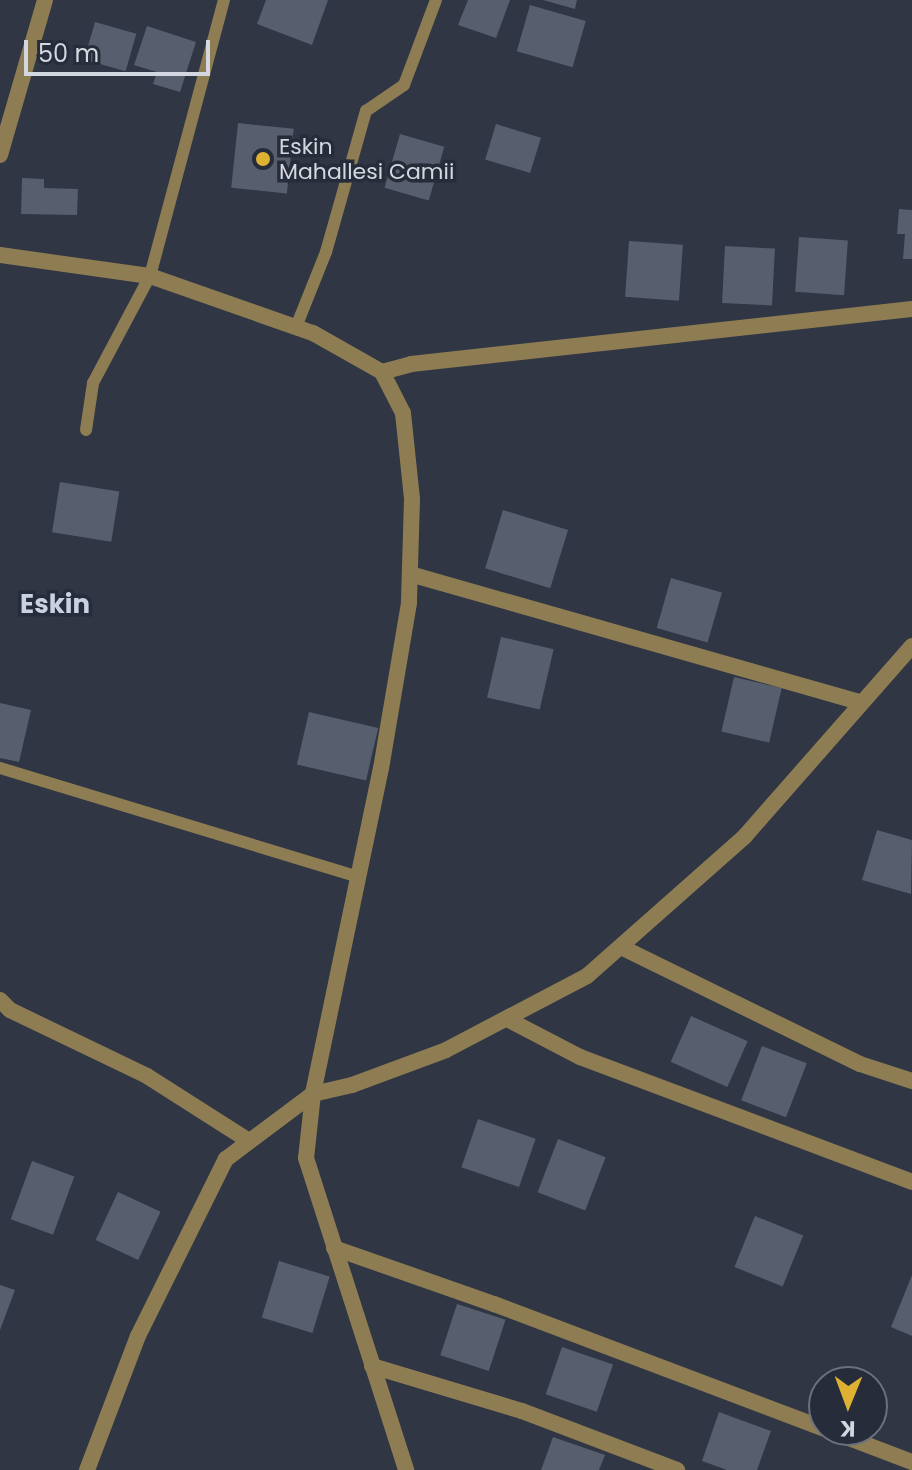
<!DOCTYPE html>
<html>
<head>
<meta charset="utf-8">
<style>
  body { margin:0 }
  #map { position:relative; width:912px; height:1470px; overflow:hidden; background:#303644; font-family:Poppins,sans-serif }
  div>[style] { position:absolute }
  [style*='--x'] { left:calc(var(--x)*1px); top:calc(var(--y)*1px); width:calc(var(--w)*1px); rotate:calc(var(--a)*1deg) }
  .building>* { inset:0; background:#575e6d; transform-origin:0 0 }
  .service>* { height:12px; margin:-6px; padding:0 6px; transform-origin:6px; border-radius:6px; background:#8e7d53 }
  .minor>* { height:16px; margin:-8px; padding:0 8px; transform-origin:8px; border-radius:8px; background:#8e7d53 }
  .tertiary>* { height:16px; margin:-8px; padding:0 8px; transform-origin:8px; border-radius:8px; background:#8e7d53 }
  .dots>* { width:22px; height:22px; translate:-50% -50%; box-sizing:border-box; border:4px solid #262c39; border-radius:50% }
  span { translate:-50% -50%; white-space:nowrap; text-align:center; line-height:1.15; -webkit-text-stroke:7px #262c39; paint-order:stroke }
  .poi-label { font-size:22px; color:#d3d8e0 }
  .left { translate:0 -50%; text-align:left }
  .quarter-label { font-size:26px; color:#c9d1e2; font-weight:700 }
  .north { position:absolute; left:808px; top:1366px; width:80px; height:80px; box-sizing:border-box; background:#262c39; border:2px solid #6b717c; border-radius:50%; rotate:181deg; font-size:22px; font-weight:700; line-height:32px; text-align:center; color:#d3d8e0 }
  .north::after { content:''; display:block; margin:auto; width:28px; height:36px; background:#deb133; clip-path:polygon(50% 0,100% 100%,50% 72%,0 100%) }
  .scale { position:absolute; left:24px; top:40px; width:186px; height:36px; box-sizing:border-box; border:4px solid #d3d8e0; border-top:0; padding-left:10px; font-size:24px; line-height:28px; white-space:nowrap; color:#d3d8e0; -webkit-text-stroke:6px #262c39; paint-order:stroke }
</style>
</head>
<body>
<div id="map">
  <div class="building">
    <i style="clip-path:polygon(266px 0,328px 0,312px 45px,257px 24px)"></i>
    <i style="clip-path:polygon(468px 0,510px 0,496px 38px,458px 25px)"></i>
    <i style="clip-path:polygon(543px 0,577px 0,575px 9px)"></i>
    <i style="left:530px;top:5px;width:58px;height:48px;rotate:16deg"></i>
    <i style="left:95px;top:22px;width:43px;height:39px;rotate:16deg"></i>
    <i style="clip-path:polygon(147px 26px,196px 42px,180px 92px,153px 84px,157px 72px,134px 65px)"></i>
    <i style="left:238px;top:123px;width:56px;height:65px;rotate:6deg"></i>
    <i style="left:496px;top:124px;width:47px;height:37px;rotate:17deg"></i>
    <i style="left:400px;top:134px;width:46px;height:56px;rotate:16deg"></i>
    <i style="clip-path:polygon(22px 178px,44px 179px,44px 188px,78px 189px,77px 215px,21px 214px)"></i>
    <i style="clip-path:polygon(899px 209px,912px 210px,912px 259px,903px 259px,905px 234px,897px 234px)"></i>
    <i style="left:799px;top:237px;width:49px;height:55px;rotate:4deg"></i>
    <i style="left:629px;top:241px;width:54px;height:56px;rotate:4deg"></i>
    <i style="left:725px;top:246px;width:50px;height:57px;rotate:3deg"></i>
    <i style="left:60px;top:482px;width:60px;height:51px;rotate:9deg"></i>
    <i style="left:503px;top:510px;width:68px;height:61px;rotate:17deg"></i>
    <i style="left:671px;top:578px;width:53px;height:52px;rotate:16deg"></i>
    <i style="left:501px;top:637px;width:54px;height:62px;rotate:13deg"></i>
    <i style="left:734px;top:677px;width:49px;height:56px;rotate:13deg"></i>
    <i style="clip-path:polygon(0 703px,31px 710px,19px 762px,0 758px)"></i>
    <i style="left:309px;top:712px;width:71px;height:54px;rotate:13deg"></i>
    <i style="clip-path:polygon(877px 830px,912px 840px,911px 894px,862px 880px)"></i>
    <i style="left:691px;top:1016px;width:62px;height:50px;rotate:24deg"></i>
    <i style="left:762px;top:1046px;width:48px;height:58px;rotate:21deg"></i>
    <i style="left:478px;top:1119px;width:61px;height:51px;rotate:19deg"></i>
    <i style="left:558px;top:1139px;width:51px;height:57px;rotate:21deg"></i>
    <i style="left:32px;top:1161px;width:45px;height:62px;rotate:20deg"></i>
    <i style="left:118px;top:1192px;width:47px;height:53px;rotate:25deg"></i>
    <i style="left:755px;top:1216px;width:52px;height:55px;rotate:22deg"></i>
    <i style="left:279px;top:1261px;width:53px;height:59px;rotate:17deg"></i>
    <i style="clip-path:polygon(912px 1275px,912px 1336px,891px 1327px)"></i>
    <i style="clip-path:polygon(0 1285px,15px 1290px,0 1330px)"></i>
    <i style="left:457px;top:1304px;width:51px;height:54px;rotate:18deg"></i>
    <i style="left:562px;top:1347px;width:54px;height:50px;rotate:19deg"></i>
    <i style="clip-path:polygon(719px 1412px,771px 1431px,757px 1470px,727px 1470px,702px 1461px)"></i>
    <i style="clip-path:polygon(553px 1437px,605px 1455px,599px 1470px,541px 1470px)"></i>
  </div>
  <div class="service">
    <i style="--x:296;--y:327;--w:81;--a:-68.2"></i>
    <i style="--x:326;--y:252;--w:147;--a:-74.2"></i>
    <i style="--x:366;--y:111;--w:46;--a:-34.4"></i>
    <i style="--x:404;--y:85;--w:91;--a:-69.4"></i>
    <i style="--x:86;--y:430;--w:48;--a:-81.5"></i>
    <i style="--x:93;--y:383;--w:121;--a:-62"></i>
    <i style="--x:150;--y:276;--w:286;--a:-75"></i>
    <i style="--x:0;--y:768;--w:374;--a:16.9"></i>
  </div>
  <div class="minor">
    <i style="--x:0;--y:155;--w:161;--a:-73.8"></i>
    <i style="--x:382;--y:372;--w:30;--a:-15"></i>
    <i style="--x:411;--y:364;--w:504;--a:-6.26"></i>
    <i style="--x:410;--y:574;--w:468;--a:15.9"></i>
    <i style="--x:621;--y:947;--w:266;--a:26.1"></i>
    <i style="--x:860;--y:1064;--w:55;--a:18.1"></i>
    <i style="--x:0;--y:1000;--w:14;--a:45"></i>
    <i style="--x:10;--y:1010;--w:152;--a:25.7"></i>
    <i style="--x:147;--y:1076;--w:121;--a:32.5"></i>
    <i style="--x:507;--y:1019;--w:82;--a:27.5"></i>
    <i style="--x:580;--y:1057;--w:355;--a:20.6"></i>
    <i style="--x:334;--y:1248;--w:170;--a:19.3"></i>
    <i style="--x:494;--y:1304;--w:353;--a:20.7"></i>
    <i style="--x:372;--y:1366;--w:157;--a:16.7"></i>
    <i style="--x:522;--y:1411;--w:166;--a:20.8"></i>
    <i style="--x:828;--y:1430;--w:90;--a:20.9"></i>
    <i style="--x:87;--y:1470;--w:143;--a:-69.2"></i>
    <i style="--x:138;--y:1336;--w:198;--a:-63.6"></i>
    <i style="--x:226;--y:1159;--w:109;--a:-36.8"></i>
  </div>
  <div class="tertiary">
    <i style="--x:0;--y:255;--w:151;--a:8"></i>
    <i style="--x:150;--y:276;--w:173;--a:19.3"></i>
    <i style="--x:313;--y:333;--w:79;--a:29.5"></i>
    <i style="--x:382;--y:372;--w:46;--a:62.9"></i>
    <i style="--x:403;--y:413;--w:86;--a:84"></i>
    <i style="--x:412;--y:499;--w:104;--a:91.7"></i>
    <i style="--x:409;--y:603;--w:167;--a:99.6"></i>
    <i style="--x:381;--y:768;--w:333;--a:101.8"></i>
    <i style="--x:313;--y:1094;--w:64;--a:96.2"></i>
    <i style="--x:306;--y:1158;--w:328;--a:72.2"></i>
    <i style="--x:313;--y:1094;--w:40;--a:-13"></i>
    <i style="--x:352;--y:1085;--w:100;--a:-20.4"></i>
    <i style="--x:446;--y:1050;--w:159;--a:-27.7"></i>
    <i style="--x:587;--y:976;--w:211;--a:-41.5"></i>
    <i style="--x:745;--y:836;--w:253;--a:-48.7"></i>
  </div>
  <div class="dots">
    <i style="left:263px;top:159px;background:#deb133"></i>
  </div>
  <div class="poi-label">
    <span class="left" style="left:279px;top:159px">Eskin<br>Mahallesi Camii</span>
  </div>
  <div class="quarter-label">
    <span style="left:55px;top:605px">Eskin</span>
  </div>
  <div class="north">K</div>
  <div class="scale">50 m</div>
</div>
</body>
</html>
